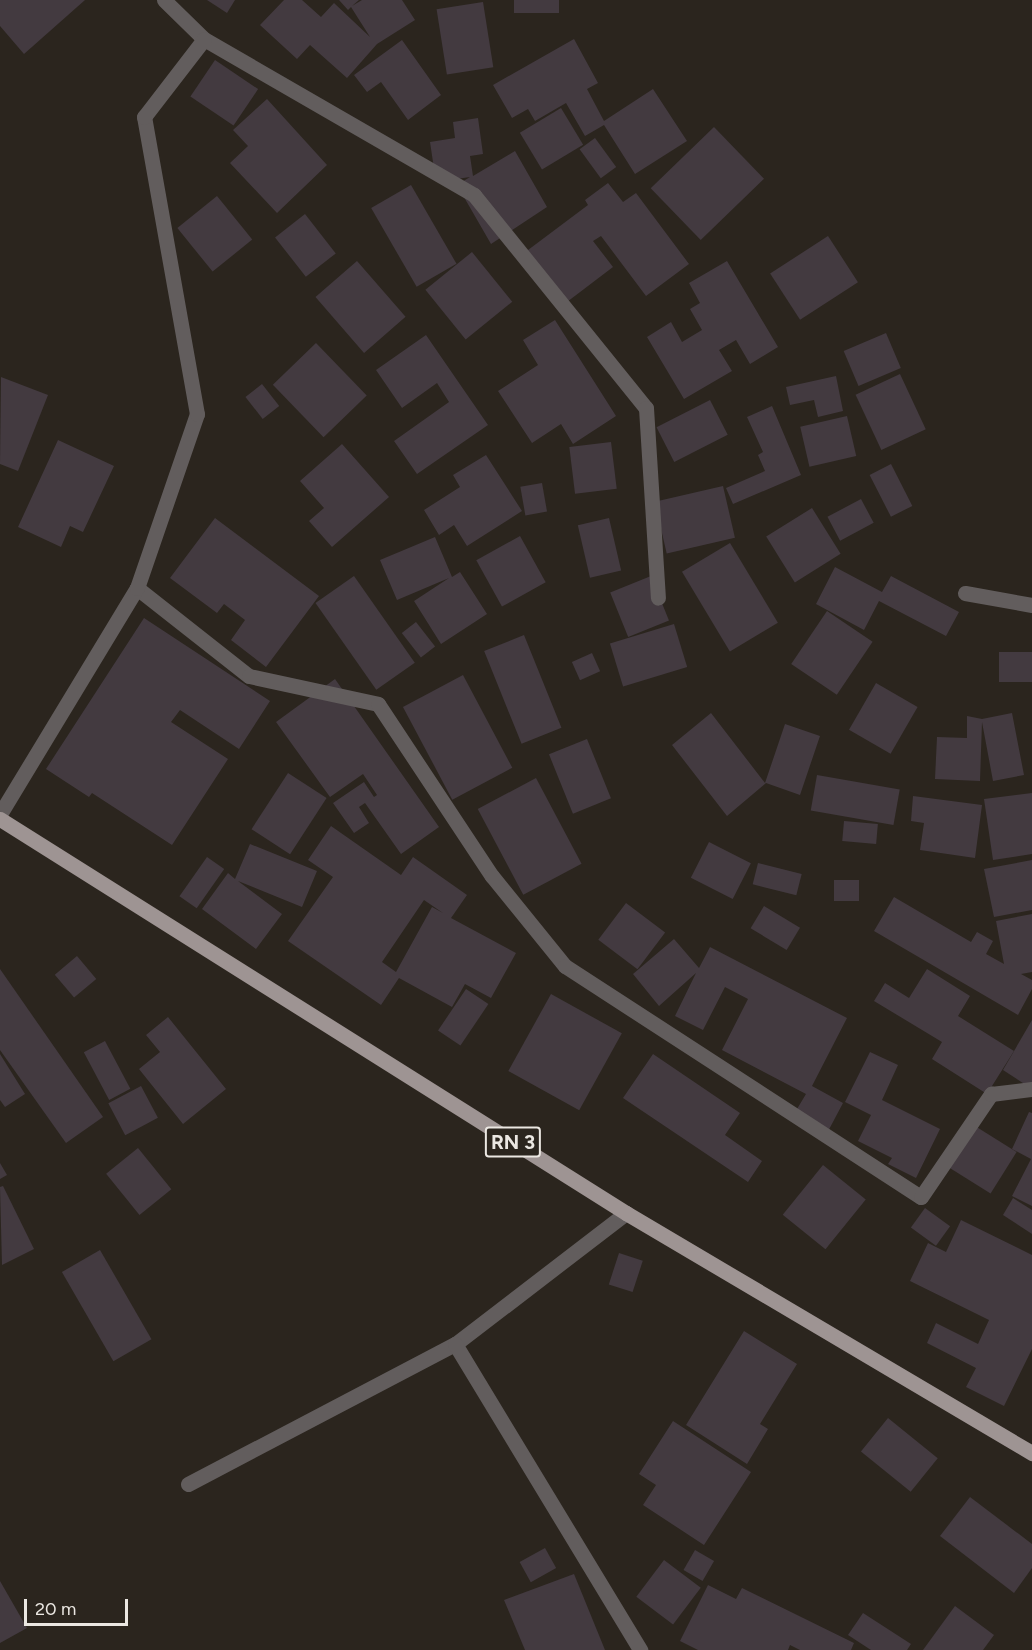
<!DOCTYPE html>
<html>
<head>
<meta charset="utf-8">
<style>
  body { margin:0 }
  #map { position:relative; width:1032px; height:1650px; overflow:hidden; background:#2b251e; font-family:Figtree,sans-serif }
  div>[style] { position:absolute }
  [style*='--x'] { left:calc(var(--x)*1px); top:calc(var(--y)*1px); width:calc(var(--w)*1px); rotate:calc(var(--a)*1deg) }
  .building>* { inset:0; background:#433a40; transform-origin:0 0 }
  .lane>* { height:15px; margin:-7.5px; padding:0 7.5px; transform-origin:7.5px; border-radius:7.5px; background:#625d5d }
  .street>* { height:15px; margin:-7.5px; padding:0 7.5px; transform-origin:7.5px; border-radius:7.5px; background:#625d5d }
  .primary>* { height:15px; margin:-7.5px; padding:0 7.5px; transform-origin:7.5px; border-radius:7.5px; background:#9e9493 }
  span { translate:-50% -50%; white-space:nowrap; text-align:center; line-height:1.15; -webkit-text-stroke:6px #2b251e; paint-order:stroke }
  .shield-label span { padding:2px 4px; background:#2b251e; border:2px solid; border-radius:4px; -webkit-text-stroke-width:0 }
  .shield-label { font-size:20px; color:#ebe7e2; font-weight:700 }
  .scale { position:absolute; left:24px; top:1599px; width:104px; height:27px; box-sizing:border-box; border:3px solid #ebe7e2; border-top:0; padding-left:8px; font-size:18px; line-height:21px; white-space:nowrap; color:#ebe7e2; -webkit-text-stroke:4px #2b251e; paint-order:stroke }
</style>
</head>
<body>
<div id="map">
  <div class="building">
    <i style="clip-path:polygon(0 0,85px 0,24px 54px,0 26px)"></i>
    <i style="clip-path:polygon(207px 0,235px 0,227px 13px)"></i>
    <i style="clip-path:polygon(284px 0,302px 0,321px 17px,334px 3px,370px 37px,351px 7px,348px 10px,339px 0,359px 0,352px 6px,362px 0,402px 0,415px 20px,377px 44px,347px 78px,310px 45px,297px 59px,260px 25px)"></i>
    <i style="left:514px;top:0;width:45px;height:13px"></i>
    <i style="left:483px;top:2px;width:66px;height:47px;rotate:81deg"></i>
    <i style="clip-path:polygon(574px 39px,598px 83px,587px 89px,604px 121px,653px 89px,687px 141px,635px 174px,604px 125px,585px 136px,566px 103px,535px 121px,528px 109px,512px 118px,493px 85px)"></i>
    <i style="clip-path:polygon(402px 40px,441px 95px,408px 120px,381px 82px,367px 92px,354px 75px)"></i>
    <i style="left:215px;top:60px;width:52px;height:44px;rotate:34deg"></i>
    <i style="clip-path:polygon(267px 99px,327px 165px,277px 213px,230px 163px,248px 146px,233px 130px)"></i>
    <i style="left:561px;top:108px;width:43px;height:48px;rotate:59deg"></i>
    <i style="clip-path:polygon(478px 118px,483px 154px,470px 156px,473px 176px,515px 151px,547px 207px,491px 244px,457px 185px,470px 177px,436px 182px,430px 142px,455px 138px,453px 122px)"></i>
    <i style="left:714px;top:127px;width:72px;height:88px;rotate:46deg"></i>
    <i style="left:595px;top:138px;width:36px;height:19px;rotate:54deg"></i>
    <i style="clip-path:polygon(608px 183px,623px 202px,636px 193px,689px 264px,646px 296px,601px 236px,593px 241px,613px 267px,563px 305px,524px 253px,588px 205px,585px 200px)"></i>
    <i style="left:411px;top:185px;width:91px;height:46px;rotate:60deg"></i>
    <i style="left:217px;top:196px;width:56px;height:51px;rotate:51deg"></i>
    <i style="left:305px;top:214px;width:50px;height:38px;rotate:52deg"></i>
    <i style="left:828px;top:236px;width:55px;height:69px;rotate:57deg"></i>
    <i style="left:472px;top:252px;width:64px;height:60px;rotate:51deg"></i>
    <i style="left:357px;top:261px;width:74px;height:55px;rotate:49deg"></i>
    <i style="clip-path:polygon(727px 261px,778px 347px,750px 364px,736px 340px,719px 350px,732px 371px,684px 399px,647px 337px,671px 322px,682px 342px,702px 330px,690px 309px,700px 303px,689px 283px)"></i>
    <i style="clip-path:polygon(555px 320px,616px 416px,573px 444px,561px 424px,532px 443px,498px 391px,538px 365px,523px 340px)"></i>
    <i style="left:886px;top:333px;width:38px;height:46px;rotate:67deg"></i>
    <i style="clip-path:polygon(426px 335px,488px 425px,417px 474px,394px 441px,449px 402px,437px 383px,402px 408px,376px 370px)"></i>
    <i style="left:316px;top:343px;width:73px;height:60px;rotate:46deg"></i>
    <i style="left:900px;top:374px;width:61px;height:49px;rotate:65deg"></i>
    <i style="clip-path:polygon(836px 376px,843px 411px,818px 417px,814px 400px,790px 405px,786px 387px)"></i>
    <i style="clip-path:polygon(1px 377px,48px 395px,18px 471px,0 464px)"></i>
    <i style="left:262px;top:384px;width:28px;height:21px;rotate:52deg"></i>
    <i style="left:710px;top:400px;width:39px;height:60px;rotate:63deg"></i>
    <i style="clip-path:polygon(772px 406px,801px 475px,733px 504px,726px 488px,765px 471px,758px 455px,763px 452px,747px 417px)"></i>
    <i style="left:847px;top:416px;width:41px;height:48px;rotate:77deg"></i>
    <i style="clip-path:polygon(58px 440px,114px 466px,83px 532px,70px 526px,61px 547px,18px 527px)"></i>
    <i style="left:611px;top:442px;width:47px;height:42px;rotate:83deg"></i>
    <i style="clip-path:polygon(342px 444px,389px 497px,332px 547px,309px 521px,324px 508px,300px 481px)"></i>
    <i style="clip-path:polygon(486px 455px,522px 511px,467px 546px,454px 525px,439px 535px,424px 510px,460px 487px,453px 475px)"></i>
    <i style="left:891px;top:464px;width:47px;height:24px;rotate:63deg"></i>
    <i style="left:542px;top:483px;width:29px;height:22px;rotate:80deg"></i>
    <i style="left:723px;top:486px;width:53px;height:70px;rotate:77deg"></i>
    <i style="left:861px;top:499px;width:27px;height:38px;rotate:62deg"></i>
    <i style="left:812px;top:508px;width:54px;height:54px;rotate:58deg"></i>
    <i style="clip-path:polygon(215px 518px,319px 596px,266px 667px,231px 640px,245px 620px,224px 604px,217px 613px,170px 578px)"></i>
    <i style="left:609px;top:518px;width:54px;height:32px;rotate:77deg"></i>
    <i style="left:520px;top:536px;width:53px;height:50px;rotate:61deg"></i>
    <i style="clip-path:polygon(435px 537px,452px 577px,460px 572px,487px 614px,441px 644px,414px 601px,449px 578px,397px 600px,380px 560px)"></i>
    <i style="left:730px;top:543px;width:93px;height:56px;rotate:59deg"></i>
    <i style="clip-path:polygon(835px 567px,882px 592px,891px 576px,959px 612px,946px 636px,879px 601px,864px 630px,816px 604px)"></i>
    <i style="left:354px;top:576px;width:106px;height:47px;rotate:55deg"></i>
    <i style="left:651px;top:576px;width:48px;height:44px;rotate:68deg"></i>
    <i style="left:827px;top:611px;width:55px;height:64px;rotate:34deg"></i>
    <i style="clip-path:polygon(144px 618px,270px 701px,239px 749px,180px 710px,171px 722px,228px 759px,172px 845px,92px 793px,89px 797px,46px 769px)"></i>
    <i style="left:416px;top:622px;width:31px;height:18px;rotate:52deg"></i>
    <i style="left:674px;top:624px;width:45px;height:67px;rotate:73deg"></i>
    <i style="left:524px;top:635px;width:100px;height:43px;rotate:68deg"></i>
    <i style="left:1032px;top:652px;width:30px;height:33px;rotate:90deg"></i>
    <i style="left:592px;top:653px;width:20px;height:22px;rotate:66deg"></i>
    <i style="left:463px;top:675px;width:105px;height:68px;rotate:62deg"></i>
    <i style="clip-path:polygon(335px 679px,439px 827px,401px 854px,365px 803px,359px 807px,369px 823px,354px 833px,333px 803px,364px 782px,374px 797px,377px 795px,363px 774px,330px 797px,276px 722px)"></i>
    <i style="left:876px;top:683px;width:48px;height:54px;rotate:30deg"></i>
    <i style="clip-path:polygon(711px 713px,765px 783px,785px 724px,820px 736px,800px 795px,766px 783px,727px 816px,672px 745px)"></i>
    <i style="clip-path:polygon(1012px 713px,1024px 775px,993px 781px,982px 722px,980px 781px,935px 779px,937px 737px,967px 738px,967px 716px,982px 719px)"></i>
    <i style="left:587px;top:739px;width:64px;height:41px;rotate:68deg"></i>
    <i style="left:288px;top:773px;width:46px;height:67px;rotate:33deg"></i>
    <i style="left:817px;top:775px;width:84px;height:36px;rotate:10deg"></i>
    <i style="left:536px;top:778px;width:97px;height:66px;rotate:62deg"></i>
    <i style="clip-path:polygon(1032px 793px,1032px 854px,993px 860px,984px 799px)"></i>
    <i style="clip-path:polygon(913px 796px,982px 805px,975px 858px,920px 850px,924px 823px,911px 821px)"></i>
    <i style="left:844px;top:821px;width:34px;height:20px;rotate:5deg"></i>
    <i style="clip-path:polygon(evenodd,331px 826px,401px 875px,413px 857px,467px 895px,451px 918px,516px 953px,491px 998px,465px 984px,452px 1007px,399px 978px,381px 1005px,288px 941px,333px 877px,308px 860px,331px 826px,424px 900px,443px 913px,432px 907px,396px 972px,382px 962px,424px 900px)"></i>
    <i style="left:709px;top:842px;width:47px;height:40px;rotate:27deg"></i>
    <i style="clip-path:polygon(250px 844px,317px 871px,302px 907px,238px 881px,282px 914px,256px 949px,202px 909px,228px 873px,235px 879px)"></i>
    <i style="left:207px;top:857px;width:21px;height:48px;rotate:35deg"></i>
    <i style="clip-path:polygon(1032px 860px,1032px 910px,994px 917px,984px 869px)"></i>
    <i style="left:758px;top:863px;width:45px;height:22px;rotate:14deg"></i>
    <i style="left:834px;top:880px;width:25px;height:21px"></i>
    <i style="clip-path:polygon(894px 897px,971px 942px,977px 932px,993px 941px,986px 954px,1004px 964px,996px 921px,1032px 914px,1032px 972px,1021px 974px,1032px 980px,1032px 989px,1018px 1015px,874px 931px)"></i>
    <i style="left:626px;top:903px;width:49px;height:46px;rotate:37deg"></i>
    <i style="left:764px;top:906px;width:42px;height:26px;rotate:31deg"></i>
    <i style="clip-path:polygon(674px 939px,699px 968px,710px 947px,847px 1018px,812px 1086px,843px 1103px,825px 1137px,791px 1119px,806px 1094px,722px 1050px,748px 999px,725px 987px,703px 1030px,675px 1016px,696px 973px,659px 1006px,633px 974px)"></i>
    <i style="left:77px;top:956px;width:30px;height:29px;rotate:50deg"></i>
    <i style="clip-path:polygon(0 969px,103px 1117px,66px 1143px,0 1050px)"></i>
    <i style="clip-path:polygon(927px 969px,970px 996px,958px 1016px,1014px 1051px,987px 1094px,932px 1059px,942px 1042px,874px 1001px,885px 983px,909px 998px)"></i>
    <i style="left:466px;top:989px;width:27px;height:50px;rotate:34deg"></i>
    <i style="left:551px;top:994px;width:81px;height:88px;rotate:29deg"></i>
    <i style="clip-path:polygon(168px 1017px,226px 1089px,183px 1124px,139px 1069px,160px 1052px,146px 1035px)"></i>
    <i style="clip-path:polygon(1032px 1020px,1032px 1089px,1003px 1070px)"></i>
    <i style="left:105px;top:1041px;width:54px;height:24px;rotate:62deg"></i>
    <i style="clip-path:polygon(870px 1052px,898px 1065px,882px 1100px,940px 1129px,916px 1178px,888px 1164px,892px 1158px,858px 1141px,871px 1115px,845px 1102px)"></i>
    <i style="clip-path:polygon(0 1054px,25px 1094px,5px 1107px,0 1100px)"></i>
    <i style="clip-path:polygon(653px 1054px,740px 1113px,725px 1135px,762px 1161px,748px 1182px,623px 1098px)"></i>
    <i style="left:141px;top:1086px;width:36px;height:37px;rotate:62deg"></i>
    <i style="clip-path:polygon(1029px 1112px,1032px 1113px,1032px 1206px,1012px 1196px,1031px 1159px,1012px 1149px)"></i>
    <i style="left:975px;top:1126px;width:49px;height:49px;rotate:32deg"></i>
    <i style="left:138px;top:1148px;width:53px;height:41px;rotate:51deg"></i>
    <i style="clip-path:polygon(0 1163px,7px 1175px,0 1179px)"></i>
    <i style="left:823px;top:1165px;width:55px;height:64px;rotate:39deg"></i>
    <i style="clip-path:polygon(3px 1186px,34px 1249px,2px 1265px,0 1187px)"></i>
    <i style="clip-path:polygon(1013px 1198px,1032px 1210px,1032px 1234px,1003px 1215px)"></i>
    <i style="left:925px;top:1208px;width:31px;height:24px;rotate:36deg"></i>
    <i style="clip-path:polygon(961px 1220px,1032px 1255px,1032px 1349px,1004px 1406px,966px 1387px,976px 1368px,927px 1343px,936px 1323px,978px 1344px,989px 1320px,910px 1281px,928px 1243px,946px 1252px)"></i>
    <i style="left:100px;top:1250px;width:103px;height:44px;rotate:60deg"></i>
    <i style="left:619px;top:1253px;width:25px;height:33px;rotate:18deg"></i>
    <i style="clip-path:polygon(744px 1331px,797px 1364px,760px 1424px,768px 1429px,747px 1464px,686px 1425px)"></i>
    <i style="left:888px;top:1418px;width:64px;height:43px;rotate:39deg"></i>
    <i style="clip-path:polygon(673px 1421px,751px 1472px,704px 1545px,643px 1505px,656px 1485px,639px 1474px)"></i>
    <i style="clip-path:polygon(970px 1497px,1032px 1544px,1032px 1568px,1014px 1593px,940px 1536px)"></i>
    <i style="left:545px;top:1548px;width:23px;height:29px;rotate:61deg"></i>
    <i style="left:695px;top:1550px;width:22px;height:23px;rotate:30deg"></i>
    <i style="left:664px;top:1560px;width:46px;height:46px;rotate:37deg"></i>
    <i style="clip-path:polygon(574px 1574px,605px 1650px,525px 1650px,504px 1600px)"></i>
    <i style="clip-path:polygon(0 1581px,27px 1628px,0 1643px)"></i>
    <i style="clip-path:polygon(708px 1585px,736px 1599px,742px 1588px,854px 1643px,851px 1650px,800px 1650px,790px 1645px,788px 1650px,698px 1650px,680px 1641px)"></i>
    <i style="clip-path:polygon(955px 1606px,994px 1635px,983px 1650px,923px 1650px)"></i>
    <i style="clip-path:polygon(863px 1613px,911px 1644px,907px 1650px,871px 1650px,848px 1635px)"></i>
  </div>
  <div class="lane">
    <i style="--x:188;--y:1484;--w:301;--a:-27.7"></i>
  </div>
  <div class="street">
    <i style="--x:164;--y:0;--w:56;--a:44.3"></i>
    <i style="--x:204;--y:39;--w:312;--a:30"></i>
    <i style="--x:474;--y:195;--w:274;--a:51.1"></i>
    <i style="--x:646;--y:408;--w:190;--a:86.4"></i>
    <i style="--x:137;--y:588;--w:142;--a:38.2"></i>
    <i style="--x:249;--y:676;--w:132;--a:12.2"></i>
    <i style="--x:378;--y:704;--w:206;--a:56.5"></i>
    <i style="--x:492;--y:876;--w:116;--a:51"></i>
    <i style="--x:565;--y:966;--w:424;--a:33"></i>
    <i style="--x:921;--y:1197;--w:125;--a:-55.8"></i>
    <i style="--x:991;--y:1094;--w:41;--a:-7"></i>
    <i style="--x:965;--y:593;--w:68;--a:10.2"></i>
    <i style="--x:0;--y:814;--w:264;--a:-58.8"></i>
    <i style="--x:137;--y:588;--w:184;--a:-71"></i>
    <i style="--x:197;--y:414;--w:302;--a:-100.1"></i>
    <i style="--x:144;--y:117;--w:98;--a:-52.4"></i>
    <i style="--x:626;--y:1213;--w:215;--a:142.5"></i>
    <i style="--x:455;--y:1344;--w:358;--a:58.8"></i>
  </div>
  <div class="primary">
    <i style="--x:0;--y:819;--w:740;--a:32.19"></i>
    <i style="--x:626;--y:1213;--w:472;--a:30.6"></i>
  </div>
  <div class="shield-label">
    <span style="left:513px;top:1142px">RN 3</span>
  </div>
  <div class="scale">20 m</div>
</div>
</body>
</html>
